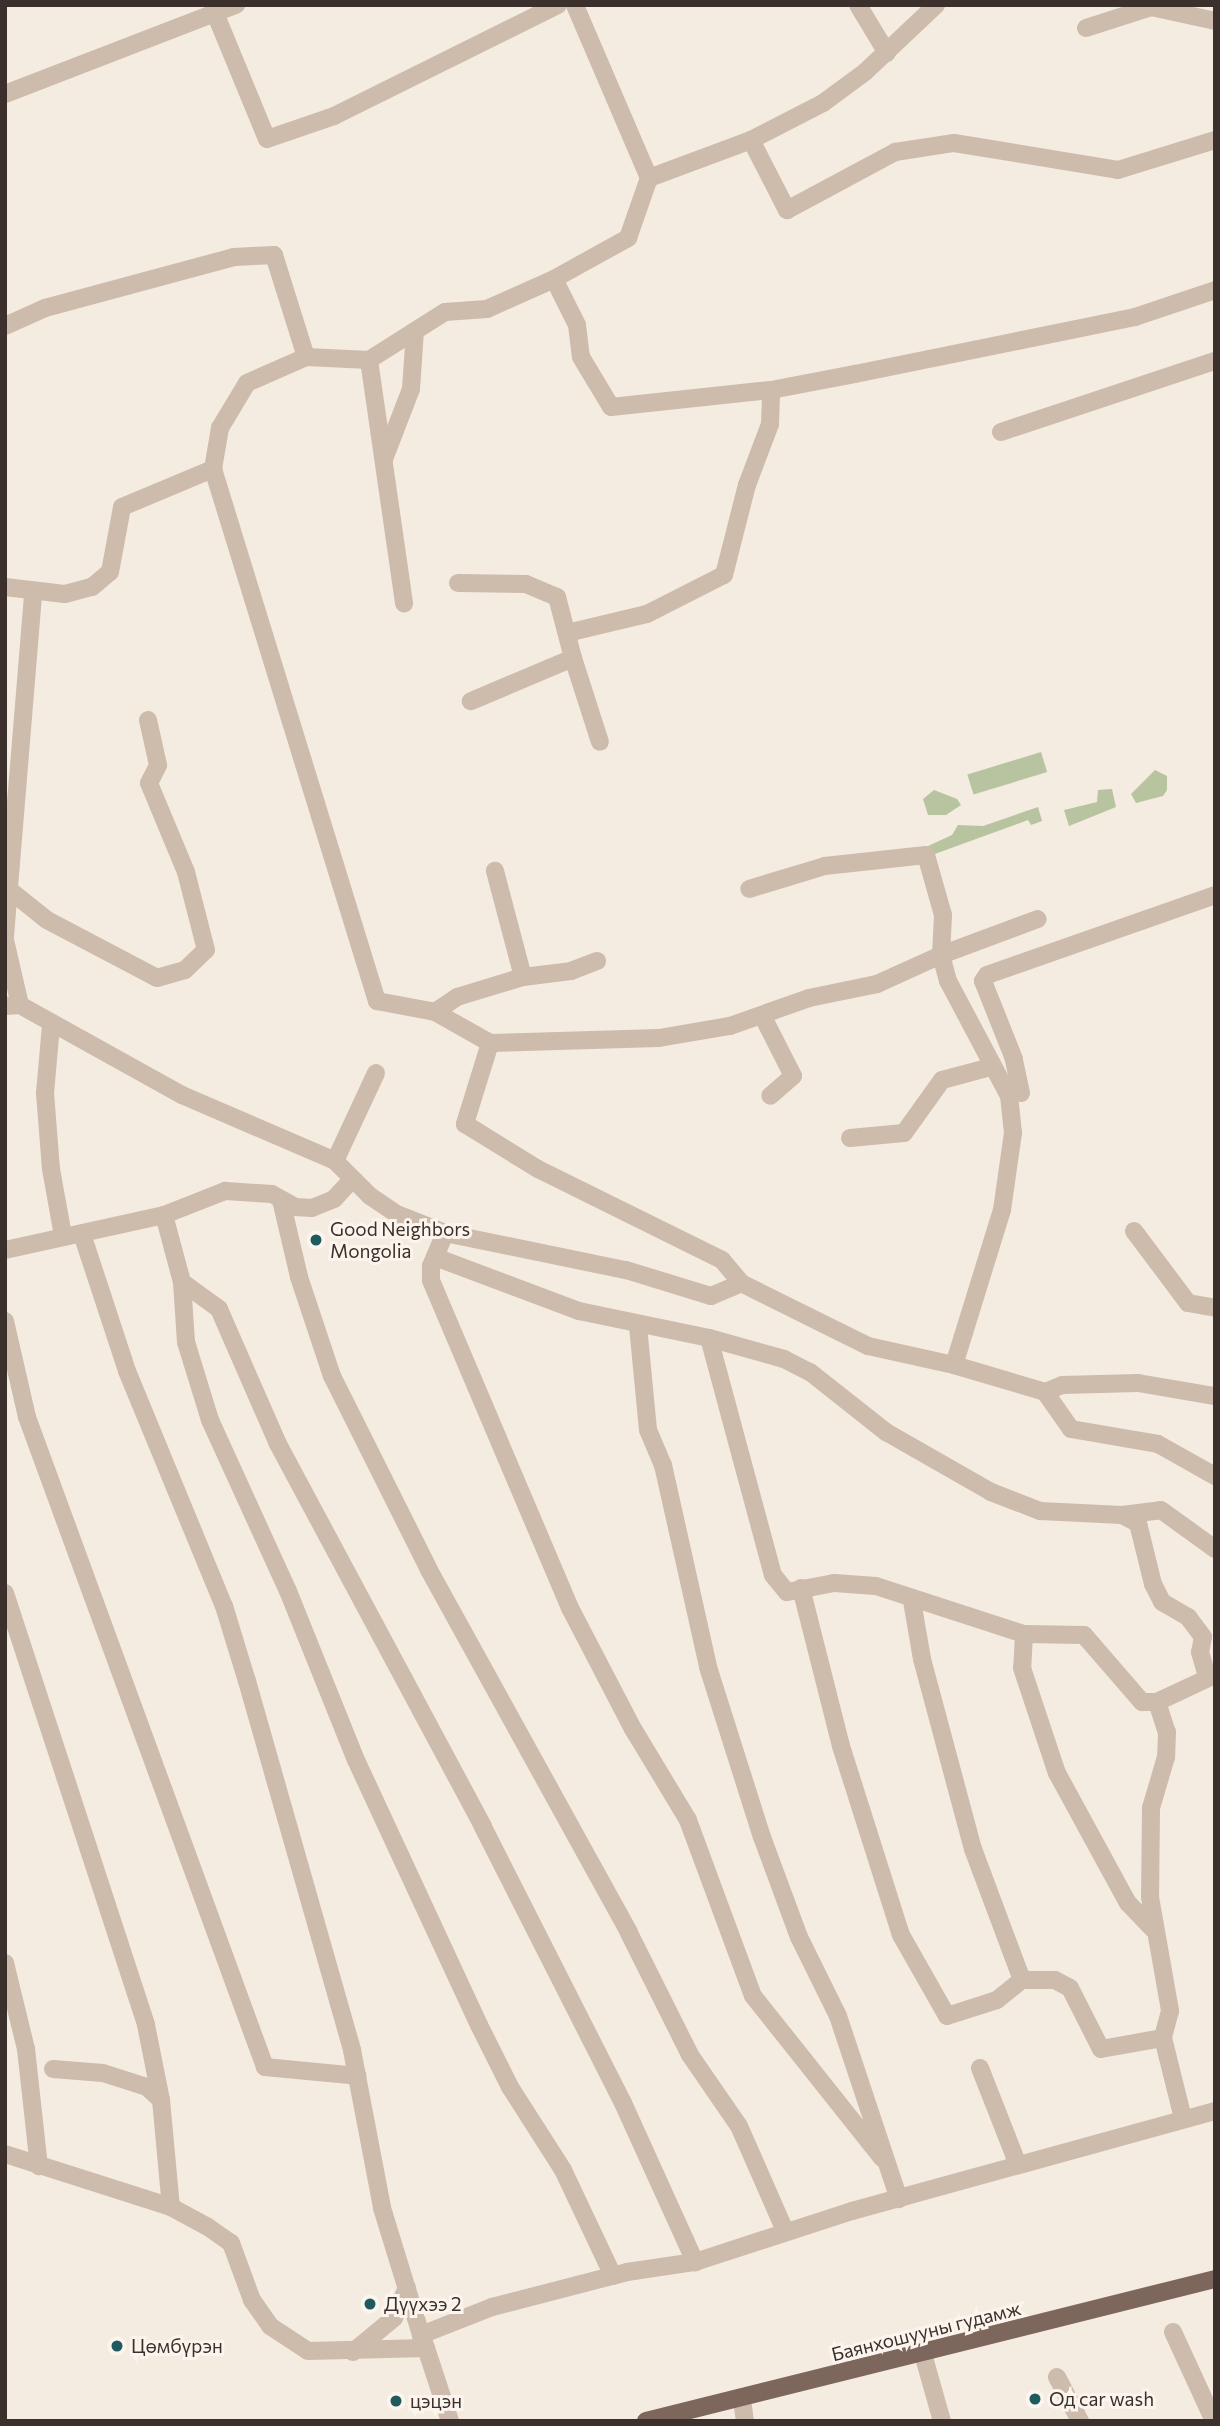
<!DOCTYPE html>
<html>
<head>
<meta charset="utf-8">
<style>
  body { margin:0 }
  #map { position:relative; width:1220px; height:2426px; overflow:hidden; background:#f4ebe1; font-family:Commissioner,sans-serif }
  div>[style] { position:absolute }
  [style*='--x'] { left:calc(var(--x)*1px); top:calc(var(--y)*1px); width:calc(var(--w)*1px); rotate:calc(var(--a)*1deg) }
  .green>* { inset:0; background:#b8c4a0; transform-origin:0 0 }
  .minor>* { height:18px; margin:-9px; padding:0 9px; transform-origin:9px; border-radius:9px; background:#cdbbac }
  .major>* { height:18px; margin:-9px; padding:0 9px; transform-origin:9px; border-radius:9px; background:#7d675c }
  .dots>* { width:19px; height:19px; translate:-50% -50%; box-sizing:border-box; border:4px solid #fbf5ee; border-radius:50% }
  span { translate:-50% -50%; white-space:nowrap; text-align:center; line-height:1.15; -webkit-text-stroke:6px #fbf5ee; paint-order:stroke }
  .poi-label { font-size:19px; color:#3b302b }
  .left { translate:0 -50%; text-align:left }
  .street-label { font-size:19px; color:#3b302b }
  .frame { position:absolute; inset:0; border:7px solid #3b302b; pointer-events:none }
</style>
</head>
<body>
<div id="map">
  <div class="green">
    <i style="left:1041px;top:752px;width:21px;height:77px;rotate:73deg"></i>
    <i style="clip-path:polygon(1155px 770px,1167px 776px,1167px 790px,1163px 796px,1136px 803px,1131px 794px)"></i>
    <i style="clip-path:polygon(1112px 789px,1116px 807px,1069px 826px,1064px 810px,1097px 802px,1098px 790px)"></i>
    <i style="clip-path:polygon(934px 790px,957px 799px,961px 805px,946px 815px,928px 815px,923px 799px)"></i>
    <i style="clip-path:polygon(1038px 807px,1042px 821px,1031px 825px,1028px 820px,932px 855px,928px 846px,952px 835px,958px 825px,983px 826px)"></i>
  </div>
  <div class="minor">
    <i style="--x:858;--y:5;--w:56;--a:58.9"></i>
    <i style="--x:215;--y:13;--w:136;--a:67.6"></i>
    <i style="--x:267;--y:139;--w:71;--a:-18.9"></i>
    <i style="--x:334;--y:116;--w:250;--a:-26.4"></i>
    <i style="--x:1086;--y:28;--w:68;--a:-17.9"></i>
    <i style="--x:1151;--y:7;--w:66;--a:12.3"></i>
    <i style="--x:5;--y:94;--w:248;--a:-21.1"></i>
    <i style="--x:751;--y:140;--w:79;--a:62.8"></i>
    <i style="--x:787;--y:210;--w:123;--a:-28.2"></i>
    <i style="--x:895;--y:152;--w:60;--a:-8.7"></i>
    <i style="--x:954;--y:143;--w:166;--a:9.3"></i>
    <i style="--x:1118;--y:170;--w:102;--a:-17.2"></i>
    <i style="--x:649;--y:178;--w:109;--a:-20.4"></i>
    <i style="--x:751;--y:140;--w:81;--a:-27.2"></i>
    <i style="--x:823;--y:103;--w:52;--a:-36.4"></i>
    <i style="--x:865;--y:72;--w:98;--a:-43.3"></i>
    <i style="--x:554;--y:279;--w:51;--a:63.4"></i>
    <i style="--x:577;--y:325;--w:32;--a:83"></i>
    <i style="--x:581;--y:357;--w:58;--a:59"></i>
    <i style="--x:611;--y:407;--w:161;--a:-6.1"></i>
    <i style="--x:771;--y:390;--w:86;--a:-10.8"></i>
    <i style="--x:855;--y:374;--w:286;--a:-11.5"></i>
    <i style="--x:1135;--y:317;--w:84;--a:-18.6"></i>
    <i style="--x:5;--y:326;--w:44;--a:-24.2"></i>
    <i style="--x:45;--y:308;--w:196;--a:-15.1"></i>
    <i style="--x:234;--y:257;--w:40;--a:-2.9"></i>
    <i style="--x:274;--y:255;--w:107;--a:72.6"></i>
    <i style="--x:369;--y:360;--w:246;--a:81.8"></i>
    <i style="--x:1001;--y:432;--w:225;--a:-18.4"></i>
    <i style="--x:384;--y:459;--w:75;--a:-68.9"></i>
    <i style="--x:411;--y:389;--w:58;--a:-86.1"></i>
    <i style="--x:213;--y:469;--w:557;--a:72.87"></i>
    <i style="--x:377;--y:1001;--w:59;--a:10.7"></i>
    <i style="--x:435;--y:1012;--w:63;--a:29.4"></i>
    <i style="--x:490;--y:1043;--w:169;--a:-1.7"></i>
    <i style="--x:659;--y:1038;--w:72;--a:-9.6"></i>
    <i style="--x:730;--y:1026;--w:84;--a:-19.5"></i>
    <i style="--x:809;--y:998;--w:69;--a:-11.6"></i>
    <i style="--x:877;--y:984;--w:70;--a:-24.4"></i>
    <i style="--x:941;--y:955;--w:40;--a:-87.1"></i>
    <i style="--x:943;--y:915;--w:62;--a:-105.8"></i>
    <i style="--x:926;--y:855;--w:102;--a:173.8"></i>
    <i style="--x:825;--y:866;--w:79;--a:163.2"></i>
    <i style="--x:458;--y:583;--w:68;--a:0.8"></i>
    <i style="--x:526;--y:584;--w:34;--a:23"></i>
    <i style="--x:557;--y:597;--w:63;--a:75.3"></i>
    <i style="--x:573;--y:658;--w:111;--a:157.1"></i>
    <i style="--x:5;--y:587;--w:60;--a:6.7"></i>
    <i style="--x:65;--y:594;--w:28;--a:-15"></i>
    <i style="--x:92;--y:587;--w:23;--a:-40"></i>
    <i style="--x:110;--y:572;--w:66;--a:-79.5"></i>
    <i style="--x:122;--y:507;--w:99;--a:-22.7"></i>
    <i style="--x:213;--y:469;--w:42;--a:-80.3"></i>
    <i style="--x:220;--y:428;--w:52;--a:-59"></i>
    <i style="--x:247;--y:383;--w:64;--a:-23.8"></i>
    <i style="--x:306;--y:357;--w:63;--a:2.7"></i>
    <i style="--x:369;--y:360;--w:90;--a:-32.3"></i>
    <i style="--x:445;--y:312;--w:42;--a:-4.1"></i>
    <i style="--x:487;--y:309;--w:73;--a:-24.1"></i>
    <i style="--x:554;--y:279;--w:85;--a:-29"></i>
    <i style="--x:628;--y:238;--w:64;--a:-70.7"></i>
    <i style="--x:649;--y:178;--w:188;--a:-113.2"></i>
    <i style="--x:567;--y:633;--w:82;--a:-13.4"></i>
    <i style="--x:647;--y:614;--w:86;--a:-26.9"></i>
    <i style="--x:724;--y:575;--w:93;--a:-75.7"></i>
    <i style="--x:747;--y:485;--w:65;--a:-69.3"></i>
    <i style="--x:770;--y:424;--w:34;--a:-88"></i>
    <i style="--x:573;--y:658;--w:88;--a:72.2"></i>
    <i style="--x:7;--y:888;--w:51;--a:38.7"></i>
    <i style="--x:47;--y:920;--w:124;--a:27.8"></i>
    <i style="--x:157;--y:978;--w:29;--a:-16"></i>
    <i style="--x:185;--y:970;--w:29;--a:-44"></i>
    <i style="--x:206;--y:950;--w:81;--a:-104.4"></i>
    <i style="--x:186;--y:872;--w:96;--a:-112.6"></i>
    <i style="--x:149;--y:783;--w:20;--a:-63"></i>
    <i style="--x:158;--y:765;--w:46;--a:-102.5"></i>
    <i style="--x:5;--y:936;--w:344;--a:-85.3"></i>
    <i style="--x:5;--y:940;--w:67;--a:77"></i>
    <i style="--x:523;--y:977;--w:48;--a:-7.1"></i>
    <i style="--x:571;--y:971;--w:28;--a:-21"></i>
    <i style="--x:5;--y:1006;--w:15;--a:-4"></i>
    <i style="--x:20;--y:1005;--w:185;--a:29.1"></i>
    <i style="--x:182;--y:1095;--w:167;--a:23.3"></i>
    <i style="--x:335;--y:1161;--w:49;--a:45"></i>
    <i style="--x:370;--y:1196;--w:32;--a:34"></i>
    <i style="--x:397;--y:1214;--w:52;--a:21.6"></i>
    <i style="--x:435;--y:1012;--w:27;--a:-34"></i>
    <i style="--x:457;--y:997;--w:69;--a:-16.9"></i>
    <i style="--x:523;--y:977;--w:110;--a:-104.8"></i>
    <i style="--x:763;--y:1017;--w:66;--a:63"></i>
    <i style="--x:793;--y:1076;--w:30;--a:139"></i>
    <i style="--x:51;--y:1025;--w:68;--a:95"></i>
    <i style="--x:45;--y:1093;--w:76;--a:85.5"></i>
    <i style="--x:51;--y:1169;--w:68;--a:79.8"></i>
    <i style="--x:490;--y:1043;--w:85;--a:107.2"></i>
    <i style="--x:465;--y:1124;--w:86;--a:31.7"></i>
    <i style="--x:538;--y:1169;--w:205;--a:26.3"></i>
    <i style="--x:722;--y:1260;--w:30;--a:50"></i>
    <i style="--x:1021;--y:1093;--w:35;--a:-102"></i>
    <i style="--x:1014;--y:1059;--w:84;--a:-111.7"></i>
    <i style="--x:983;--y:981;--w:7;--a:-56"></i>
    <i style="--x:987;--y:975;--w:242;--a:-19.3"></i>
    <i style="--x:850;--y:1138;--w:54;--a:-5.3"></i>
    <i style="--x:904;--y:1133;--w:65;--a:-54.4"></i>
    <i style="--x:942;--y:1080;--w:51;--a:-14.9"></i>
    <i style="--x:335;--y:1161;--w:97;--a:-65"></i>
    <i style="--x:281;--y:1200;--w:79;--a:76.8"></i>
    <i style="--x:299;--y:1277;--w:104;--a:71.6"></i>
    <i style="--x:332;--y:1376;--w:217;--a:63.4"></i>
    <i style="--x:429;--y:1570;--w:414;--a:61.1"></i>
    <i style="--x:629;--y:1933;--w:136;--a:63.4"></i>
    <i style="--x:690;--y:2055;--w:86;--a:55.4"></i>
    <i style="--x:739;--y:2126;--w:115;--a:66.3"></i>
    <i style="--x:164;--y:1215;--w:69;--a:75"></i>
    <i style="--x:182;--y:1282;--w:60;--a:86.2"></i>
    <i style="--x:186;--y:1342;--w:82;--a:72.9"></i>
    <i style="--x:210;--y:1420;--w:188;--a:65.5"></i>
    <i style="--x:288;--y:1591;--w:182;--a:68.1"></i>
    <i style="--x:356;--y:1760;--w:292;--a:65.1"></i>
    <i style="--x:479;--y:2025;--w:69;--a:63.4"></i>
    <i style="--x:510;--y:2087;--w:98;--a:57.4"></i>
    <i style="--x:563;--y:2170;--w:117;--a:64.7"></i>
    <i style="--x:1134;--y:1231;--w:90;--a:53.1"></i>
    <i style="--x:1188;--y:1303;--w:27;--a:10"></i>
    <i style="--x:82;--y:1234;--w:144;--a:71.8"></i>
    <i style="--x:127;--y:1371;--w:254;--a:67.6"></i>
    <i style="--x:224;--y:1606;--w:78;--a:73"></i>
    <i style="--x:247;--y:1681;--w:384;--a:74.1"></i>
    <i style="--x:352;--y:2050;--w:161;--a:79.2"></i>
    <i style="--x:382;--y:2208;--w:133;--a:72.9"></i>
    <i style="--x:5;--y:1250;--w:163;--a:-12.4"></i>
    <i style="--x:164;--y:1215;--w:66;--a:-21.5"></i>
    <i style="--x:225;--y:1191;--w:47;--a:3.7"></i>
    <i style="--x:272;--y:1194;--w:26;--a:29"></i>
    <i style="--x:295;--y:1207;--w:17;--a:3"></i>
    <i style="--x:312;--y:1208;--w:24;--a:-22"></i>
    <i style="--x:334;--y:1199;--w:26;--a:-47"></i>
    <i style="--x:435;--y:1257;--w:154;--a:20.6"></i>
    <i style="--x:579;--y:1311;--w:133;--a:11.7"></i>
    <i style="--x:709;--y:1338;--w:245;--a:74.9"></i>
    <i style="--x:773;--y:1575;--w:22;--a:51"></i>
    <i style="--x:787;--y:1592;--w:48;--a:-10.8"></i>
    <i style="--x:834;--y:1583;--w:42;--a:4.1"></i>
    <i style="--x:876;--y:1586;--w:156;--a:18"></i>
    <i style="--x:1024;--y:1634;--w:60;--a:1"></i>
    <i style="--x:1084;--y:1635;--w:89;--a:49.1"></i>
    <i style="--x:1142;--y:1702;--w:15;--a:0"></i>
    <i style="--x:1157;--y:1702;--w:64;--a:-25"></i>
    <i style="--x:182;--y:1282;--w:46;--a:36.1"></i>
    <i style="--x:219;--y:1309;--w:147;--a:66.4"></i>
    <i style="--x:278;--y:1444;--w:434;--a:61.8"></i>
    <i style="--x:483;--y:1827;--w:309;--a:63.1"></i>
    <i style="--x:623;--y:2103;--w:175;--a:65.6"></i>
    <i style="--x:5;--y:1321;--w:98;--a:77.1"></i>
    <i style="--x:27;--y:1417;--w:692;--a:69.89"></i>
    <i style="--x:265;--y:2067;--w:93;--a:5.5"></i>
    <i style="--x:638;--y:1326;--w:104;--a:84.5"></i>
    <i style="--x:648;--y:1430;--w:38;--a:67"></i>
    <i style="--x:663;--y:1465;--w:207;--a:77.4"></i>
    <i style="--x:708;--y:1667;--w:178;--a:72.4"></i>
    <i style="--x:762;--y:1837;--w:107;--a:69.7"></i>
    <i style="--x:799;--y:1937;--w:88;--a:63.7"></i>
    <i style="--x:838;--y:2016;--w:193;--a:71.6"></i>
    <i style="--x:709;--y:1338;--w:78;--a:15.6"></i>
    <i style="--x:784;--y:1359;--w:29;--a:27"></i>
    <i style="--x:810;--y:1372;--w:97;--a:38.3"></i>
    <i style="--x:886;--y:1432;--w:121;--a:29.7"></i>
    <i style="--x:991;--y:1492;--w:53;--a:21.2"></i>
    <i style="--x:1040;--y:1511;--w:82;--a:2.8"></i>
    <i style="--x:1122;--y:1515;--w:18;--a:27"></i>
    <i style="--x:1138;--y:1523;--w:63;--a:76.2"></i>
    <i style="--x:1153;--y:1584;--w:20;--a:63"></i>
    <i style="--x:1162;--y:1602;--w:30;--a:30"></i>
    <i style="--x:1188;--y:1617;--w:25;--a:53"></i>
    <i style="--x:1203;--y:1637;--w:15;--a:101"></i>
    <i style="--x:1200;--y:1652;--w:26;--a:74"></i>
    <i style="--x:954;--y:1365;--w:162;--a:-72.8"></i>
    <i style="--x:1002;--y:1210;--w:78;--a:-81.9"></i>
    <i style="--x:1013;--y:1133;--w:37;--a:-96"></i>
    <i style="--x:1009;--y:1096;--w:130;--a:-117.9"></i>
    <i style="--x:948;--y:981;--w:27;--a:-105"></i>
    <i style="--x:941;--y:955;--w:103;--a:-20.4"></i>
    <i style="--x:1045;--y:1392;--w:18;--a:-22"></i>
    <i style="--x:1062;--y:1385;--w:76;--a:-1.5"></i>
    <i style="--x:1138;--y:1383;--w:78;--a:9.6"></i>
    <i style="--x:1122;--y:1515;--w:39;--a:-7"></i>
    <i style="--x:1161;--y:1510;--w:67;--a:35.8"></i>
    <i style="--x:801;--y:1588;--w:163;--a:75.8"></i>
    <i style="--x:841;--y:1746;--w:198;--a:72.4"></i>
    <i style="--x:901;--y:1935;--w:93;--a:60.4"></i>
    <i style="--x:947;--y:2016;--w:52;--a:-17.7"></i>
    <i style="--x:997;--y:2000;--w:32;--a:-39"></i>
    <i style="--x:1022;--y:1980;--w:33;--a:0"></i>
    <i style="--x:1055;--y:1980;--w:17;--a:28"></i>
    <i style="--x:1070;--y:1988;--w:68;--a:63.1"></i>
    <i style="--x:1101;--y:2049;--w:63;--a:-10.1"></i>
    <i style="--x:5;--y:1593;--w:454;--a:71.9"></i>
    <i style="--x:146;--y:2025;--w:76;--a:78.7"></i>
    <i style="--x:161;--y:2100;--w:107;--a:84.7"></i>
    <i style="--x:912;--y:1601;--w:59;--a:80.2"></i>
    <i style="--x:922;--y:1659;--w:197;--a:75"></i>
    <i style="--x:973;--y:1849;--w:140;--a:69.5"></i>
    <i style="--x:1024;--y:1634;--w:34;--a:93"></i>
    <i style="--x:1022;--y:1668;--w:111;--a:71.6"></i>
    <i style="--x:1057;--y:1773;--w:148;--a:61.4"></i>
    <i style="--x:1128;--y:1903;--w:36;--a:46"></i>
    <i style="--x:1157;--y:1702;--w:32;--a:72"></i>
    <i style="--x:1167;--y:1732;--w:25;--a:92"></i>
    <i style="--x:1166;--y:1757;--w:53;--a:106.4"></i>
    <i style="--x:1151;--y:1808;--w:89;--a:90.6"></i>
    <i style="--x:1150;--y:1897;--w:116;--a:80"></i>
    <i style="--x:1170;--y:2011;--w:28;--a:105"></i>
    <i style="--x:1163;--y:2038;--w:82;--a:76"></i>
    <i style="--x:5;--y:1963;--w:89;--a:76.3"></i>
    <i style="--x:26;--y:2049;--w:118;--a:83.7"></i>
    <i style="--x:980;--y:2068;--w:104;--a:68.6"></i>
    <i style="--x:53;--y:2069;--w:50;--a:4.6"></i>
    <i style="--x:103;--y:2073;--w:46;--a:17.7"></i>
    <i style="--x:147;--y:2087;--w:19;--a:43"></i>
    <i style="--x:5;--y:2154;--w:174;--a:17.7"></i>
    <i style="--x:171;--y:2207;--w:42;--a:28.4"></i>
    <i style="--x:208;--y:2227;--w:28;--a:35"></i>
    <i style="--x:231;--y:2243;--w:61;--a:69.8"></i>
    <i style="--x:252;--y:2300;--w:32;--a:55"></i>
    <i style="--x:270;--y:2326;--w:45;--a:33.3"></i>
    <i style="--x:308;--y:2351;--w:118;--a:-1.5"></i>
    <i style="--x:426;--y:2348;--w:77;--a:71.8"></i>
    <i style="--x:882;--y:2158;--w:207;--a:-128.5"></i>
    <i style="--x:753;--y:1996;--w:188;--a:-110.3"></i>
    <i style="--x:688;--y:1820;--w:106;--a:-121.1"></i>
    <i style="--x:633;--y:1729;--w:136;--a:-117.5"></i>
    <i style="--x:570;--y:1608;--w:356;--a:-113"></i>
    <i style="--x:431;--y:1280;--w:14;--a:-90"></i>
    <i style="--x:431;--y:1266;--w:36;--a:-67"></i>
    <i style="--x:445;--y:1233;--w:185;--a:11.6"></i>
    <i style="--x:626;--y:1270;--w:89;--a:17"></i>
    <i style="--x:711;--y:1296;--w:33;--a:-23"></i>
    <i style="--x:741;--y:1283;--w:142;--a:26.4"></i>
    <i style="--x:868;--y:1346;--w:88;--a:12.5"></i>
    <i style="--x:954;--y:1365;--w:95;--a:16.5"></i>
    <i style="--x:1045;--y:1392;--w:45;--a:54.9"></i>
    <i style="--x:1071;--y:1429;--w:88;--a:9.8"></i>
    <i style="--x:1158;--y:1444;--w:65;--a:29.3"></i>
    <i style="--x:1173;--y:2332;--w:98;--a:65.3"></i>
    <i style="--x:426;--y:2348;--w:14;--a:-111"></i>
    <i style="--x:421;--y:2335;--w:76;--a:-21.5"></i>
    <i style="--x:492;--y:2307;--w:139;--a:-14.5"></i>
    <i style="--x:627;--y:2272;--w:69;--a:-8.4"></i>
    <i style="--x:695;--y:2262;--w:165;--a:-18"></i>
    <i style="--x:852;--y:2211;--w:377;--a:-15.4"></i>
    <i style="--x:353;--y:2352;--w:53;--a:-39.7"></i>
    <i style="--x:394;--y:2318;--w:33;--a:-67"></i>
    <i style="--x:923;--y:2354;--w:70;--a:74.2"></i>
    <i style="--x:1057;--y:2377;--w:50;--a:62.4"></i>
    <i style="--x:742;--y:2400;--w:21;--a:82"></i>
  </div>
  <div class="major">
    <i style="--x:646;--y:2421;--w:586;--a:-14.01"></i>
  </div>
  <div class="dots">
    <i style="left:316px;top:1240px;background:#1f5a5e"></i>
    <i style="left:370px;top:2304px;background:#1f5a5e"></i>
    <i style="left:117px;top:2346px;background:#1f5a5e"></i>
    <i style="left:1035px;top:2399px;background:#1f5a5e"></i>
    <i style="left:396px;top:2401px;background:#1f5a5e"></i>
  </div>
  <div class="poi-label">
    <span class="left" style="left:330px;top:1240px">Good Neighbors<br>Mongolia</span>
    <span class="left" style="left:384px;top:2304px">Дүүхээ 2</span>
    <span class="left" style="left:131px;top:2346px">Цөмбүрэн</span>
    <span class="left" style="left:1049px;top:2399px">Од car wash</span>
    <span class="left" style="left:410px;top:2401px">цэцэн</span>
  </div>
  <div class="street-label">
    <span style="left:926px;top:2331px;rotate:-14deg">Баянхошууны гудамж</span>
  </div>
  <div class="frame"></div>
</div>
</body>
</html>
